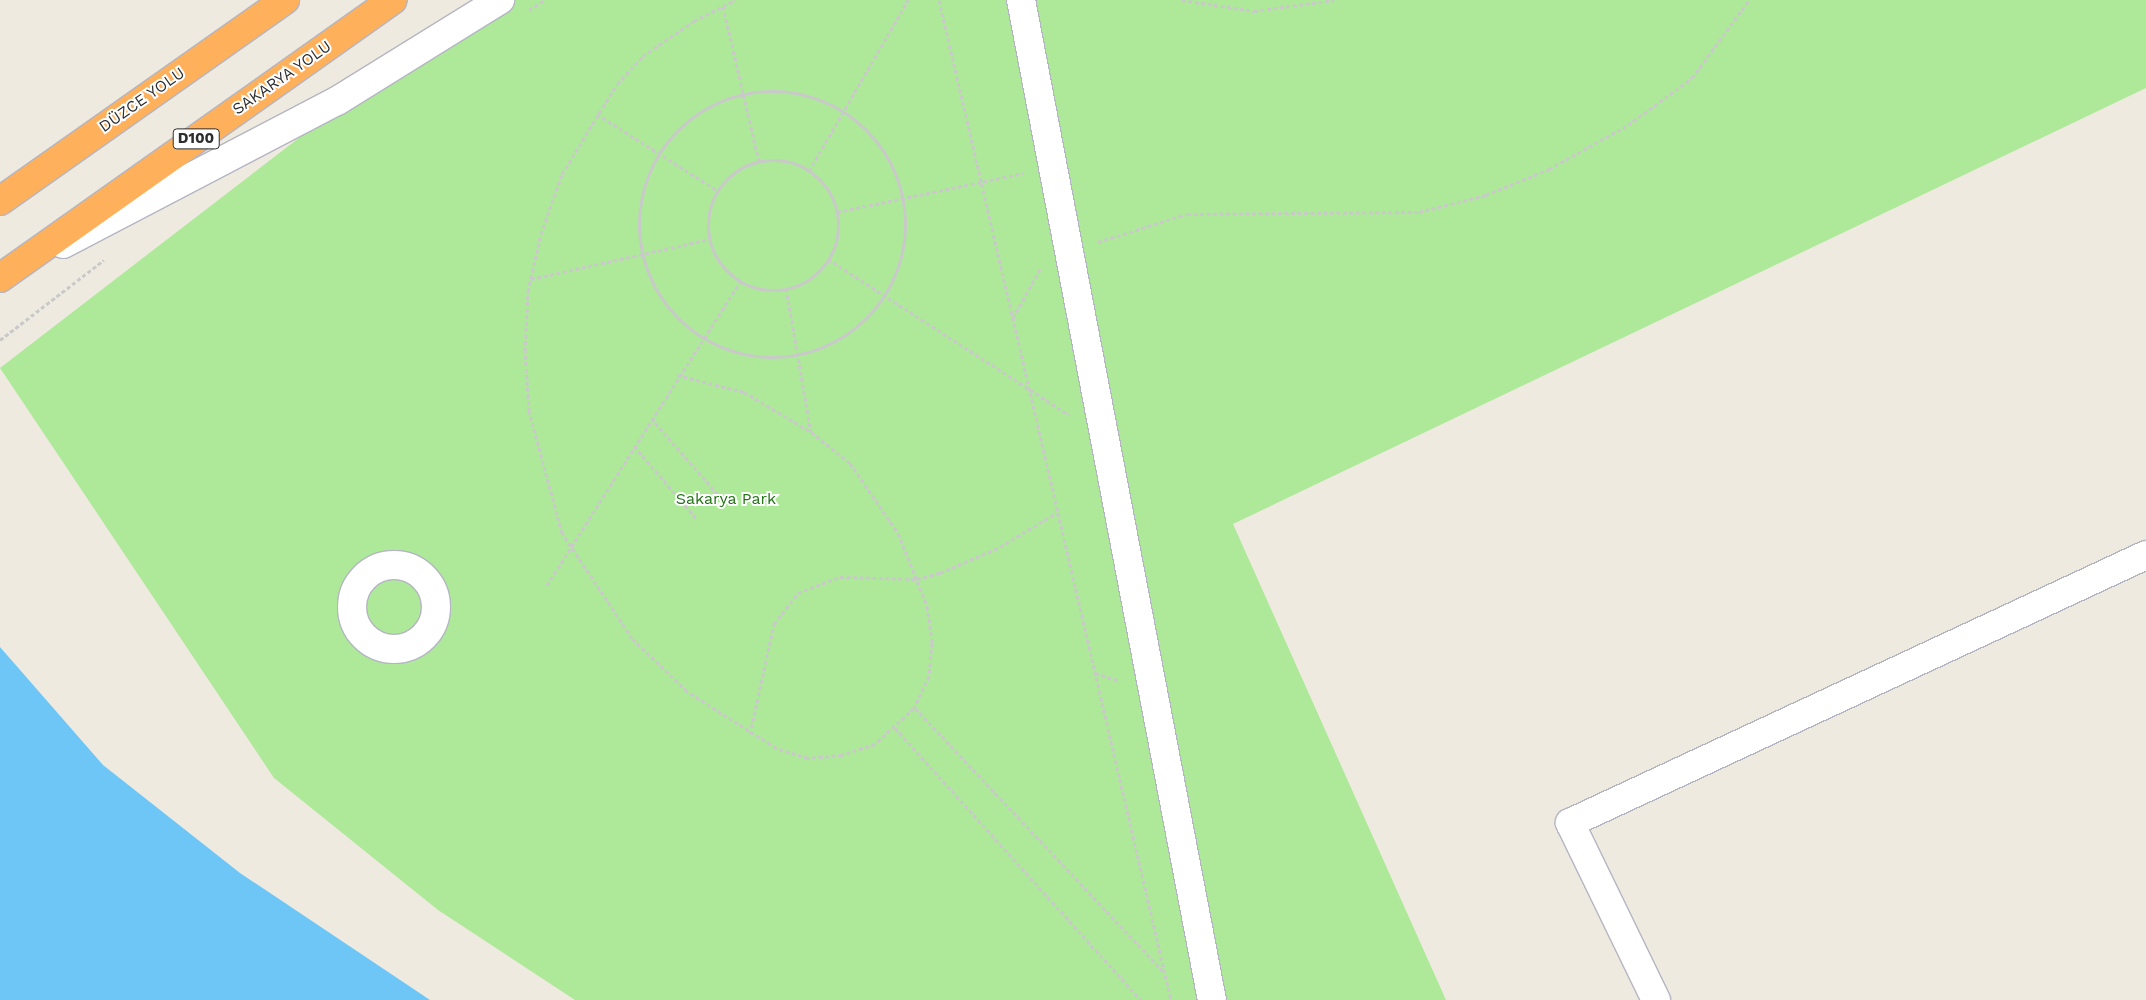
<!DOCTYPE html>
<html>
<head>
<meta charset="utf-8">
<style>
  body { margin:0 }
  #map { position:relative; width:2146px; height:1000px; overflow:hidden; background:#efeae0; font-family:"Work Sans",sans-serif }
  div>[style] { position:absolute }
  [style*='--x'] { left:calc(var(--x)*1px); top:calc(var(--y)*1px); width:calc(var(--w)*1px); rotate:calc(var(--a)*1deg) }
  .green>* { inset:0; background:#aee99a }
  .water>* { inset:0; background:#6ec6f6 }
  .path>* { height:3px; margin-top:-1.5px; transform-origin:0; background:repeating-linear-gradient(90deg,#c9c9c9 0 4px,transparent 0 6.5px) }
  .path>.ring { margin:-1.5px; padding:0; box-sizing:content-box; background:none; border:3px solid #c9c9c9; border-radius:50% }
  .roads { filter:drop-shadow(1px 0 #b4b5c2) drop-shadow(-1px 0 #b4b5c2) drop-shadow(0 1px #b4b5c2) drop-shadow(0 -1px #b4b5c2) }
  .minor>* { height:28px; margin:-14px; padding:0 14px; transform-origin:14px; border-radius:14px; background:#fff }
  .minor>.ring { margin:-14px; padding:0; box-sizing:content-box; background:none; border:28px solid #fff; border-radius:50% }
  .highway>* { height:28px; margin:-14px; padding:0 14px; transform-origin:14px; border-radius:14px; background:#ffb05b }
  span { translate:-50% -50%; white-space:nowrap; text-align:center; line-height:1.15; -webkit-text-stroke:4px #fff; paint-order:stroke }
  .shield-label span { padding:1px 4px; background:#fff; border:1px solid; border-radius:4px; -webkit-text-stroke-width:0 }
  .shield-label { font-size:15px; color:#2e2e2e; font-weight:700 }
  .street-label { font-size:16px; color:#2e2e2e }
  .park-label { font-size:16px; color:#227216 }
</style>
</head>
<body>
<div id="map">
  <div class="green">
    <i style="clip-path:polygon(478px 0,2146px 0,2146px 88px,1233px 524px,1446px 1000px,575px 1000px,438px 910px,274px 778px,0 368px)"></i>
  </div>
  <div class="water">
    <i style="clip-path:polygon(0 647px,103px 765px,240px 873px,430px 1000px,0 1000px)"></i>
  </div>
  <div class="path">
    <i style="--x:939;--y:0;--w:1027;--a:76.94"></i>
    <i style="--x:1182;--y:0;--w:73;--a:8.7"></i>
    <i style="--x:1254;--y:11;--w:81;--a:-7.8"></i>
    <i style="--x:723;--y:6;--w:160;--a:77"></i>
    <i style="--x:529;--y:10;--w:19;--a:-32"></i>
    <i class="ring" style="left:639px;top:91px;width:263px;height:263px"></i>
    <i style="--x:597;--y:114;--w:143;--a:32.5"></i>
    <i class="ring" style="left:708px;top:160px;width:127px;height:127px"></i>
    <i style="--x:809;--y:171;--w:198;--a:-59.9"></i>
    <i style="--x:837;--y:212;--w:190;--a:-11.8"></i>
    <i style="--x:1098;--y:242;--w:93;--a:-17.5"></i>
    <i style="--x:1187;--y:214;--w:232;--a:-0.5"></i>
    <i style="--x:1419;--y:212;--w:69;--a:-14.2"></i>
    <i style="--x:1486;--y:195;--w:68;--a:-22.4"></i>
    <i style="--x:1549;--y:169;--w:90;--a:-29.1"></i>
    <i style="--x:1628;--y:125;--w:79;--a:-36.3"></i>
    <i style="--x:1692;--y:78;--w:97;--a:-53.8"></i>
    <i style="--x:828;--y:259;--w:287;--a:32.9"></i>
    <i style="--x:531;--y:279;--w:183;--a:-12.6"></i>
    <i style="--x:786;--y:288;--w:146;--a:80.2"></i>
    <i style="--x:1013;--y:318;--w:56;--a:-61.1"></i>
    <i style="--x:0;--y:340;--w:131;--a:-37.6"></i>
    <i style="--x:677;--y:375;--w:69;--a:14.2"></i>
    <i style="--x:744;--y:392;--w:78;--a:30.8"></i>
    <i style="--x:811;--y:432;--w:50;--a:38.5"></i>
    <i style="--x:850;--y:463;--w:85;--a:55.6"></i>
    <i style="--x:898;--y:533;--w:79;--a:68.3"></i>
    <i style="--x:927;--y:606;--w:37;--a:82"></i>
    <i style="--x:932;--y:643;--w:33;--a:95"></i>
    <i style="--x:929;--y:676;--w:35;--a:115"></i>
    <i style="--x:914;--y:708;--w:53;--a:137.3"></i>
    <i style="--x:875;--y:744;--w:35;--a:162"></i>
    <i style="--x:842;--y:755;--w:34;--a:175"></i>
    <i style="--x:808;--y:758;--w:34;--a:-163"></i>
    <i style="--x:776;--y:748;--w:106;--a:-147.4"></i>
    <i style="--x:687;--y:691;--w:76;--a:-136.1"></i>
    <i style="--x:632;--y:638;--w:126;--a:-123.7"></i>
    <i style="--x:562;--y:533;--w:126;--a:-105.1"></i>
    <i style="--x:529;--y:411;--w:60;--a:-93.8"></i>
    <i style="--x:525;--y:351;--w:60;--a:-87.1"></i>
    <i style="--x:528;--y:291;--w:58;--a:-77.2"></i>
    <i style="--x:541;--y:234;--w:64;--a:-70.7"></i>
    <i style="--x:562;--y:174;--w:105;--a:-58.6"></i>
    <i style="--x:617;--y:84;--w:38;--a:-47"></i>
    <i style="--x:643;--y:56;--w:62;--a:-34.5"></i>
    <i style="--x:694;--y:21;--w:46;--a:-27.1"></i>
    <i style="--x:651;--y:418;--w:106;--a:48.8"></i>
    <i style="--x:634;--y:446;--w:95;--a:49.3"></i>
    <i style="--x:547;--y:585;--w:361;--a:-57.5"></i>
    <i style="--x:1095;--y:673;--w:26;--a:18"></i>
    <i style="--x:915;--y:708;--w:363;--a:46.7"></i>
    <i style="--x:895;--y:728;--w:367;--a:47.9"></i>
    <i style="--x:750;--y:734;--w:113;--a:-77.7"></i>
    <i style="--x:774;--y:624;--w:39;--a:-52"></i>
    <i style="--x:798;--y:593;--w:45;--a:-20.9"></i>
    <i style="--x:840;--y:577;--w:77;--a:1.5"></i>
    <i style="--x:917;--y:579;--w:24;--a:-15"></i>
    <i style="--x:940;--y:573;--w:65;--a:-23.4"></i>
    <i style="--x:1000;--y:547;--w:66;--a:-31.3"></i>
  </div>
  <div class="roads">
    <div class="minor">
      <i style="--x:1021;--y:0;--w:1018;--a:79.19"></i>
      <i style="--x:63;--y:244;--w:309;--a:-27.6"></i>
      <i style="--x:337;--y:101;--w:192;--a:-31.8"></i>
      <i class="ring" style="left:352px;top:565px;width:56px;height:56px"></i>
      <i style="--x:1656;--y:1000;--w:197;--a:-115.9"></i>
      <i style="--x:1570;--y:823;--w:635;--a:-24.95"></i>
    </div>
    <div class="highway">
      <i style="--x:0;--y:201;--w:349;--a:-35.2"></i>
      <i style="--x:0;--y:278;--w:481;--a:-35.3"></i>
    </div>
  </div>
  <div class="shield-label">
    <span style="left:196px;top:139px">D100</span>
  </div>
  <div class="street-label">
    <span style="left:282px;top:78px;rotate:-35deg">SAKARYA YOLU</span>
    <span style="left:142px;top:100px;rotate:-35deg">DÜZCE YOLU</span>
  </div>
  <div class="park-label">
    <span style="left:726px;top:499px">Sakarya Park</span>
  </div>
</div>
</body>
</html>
